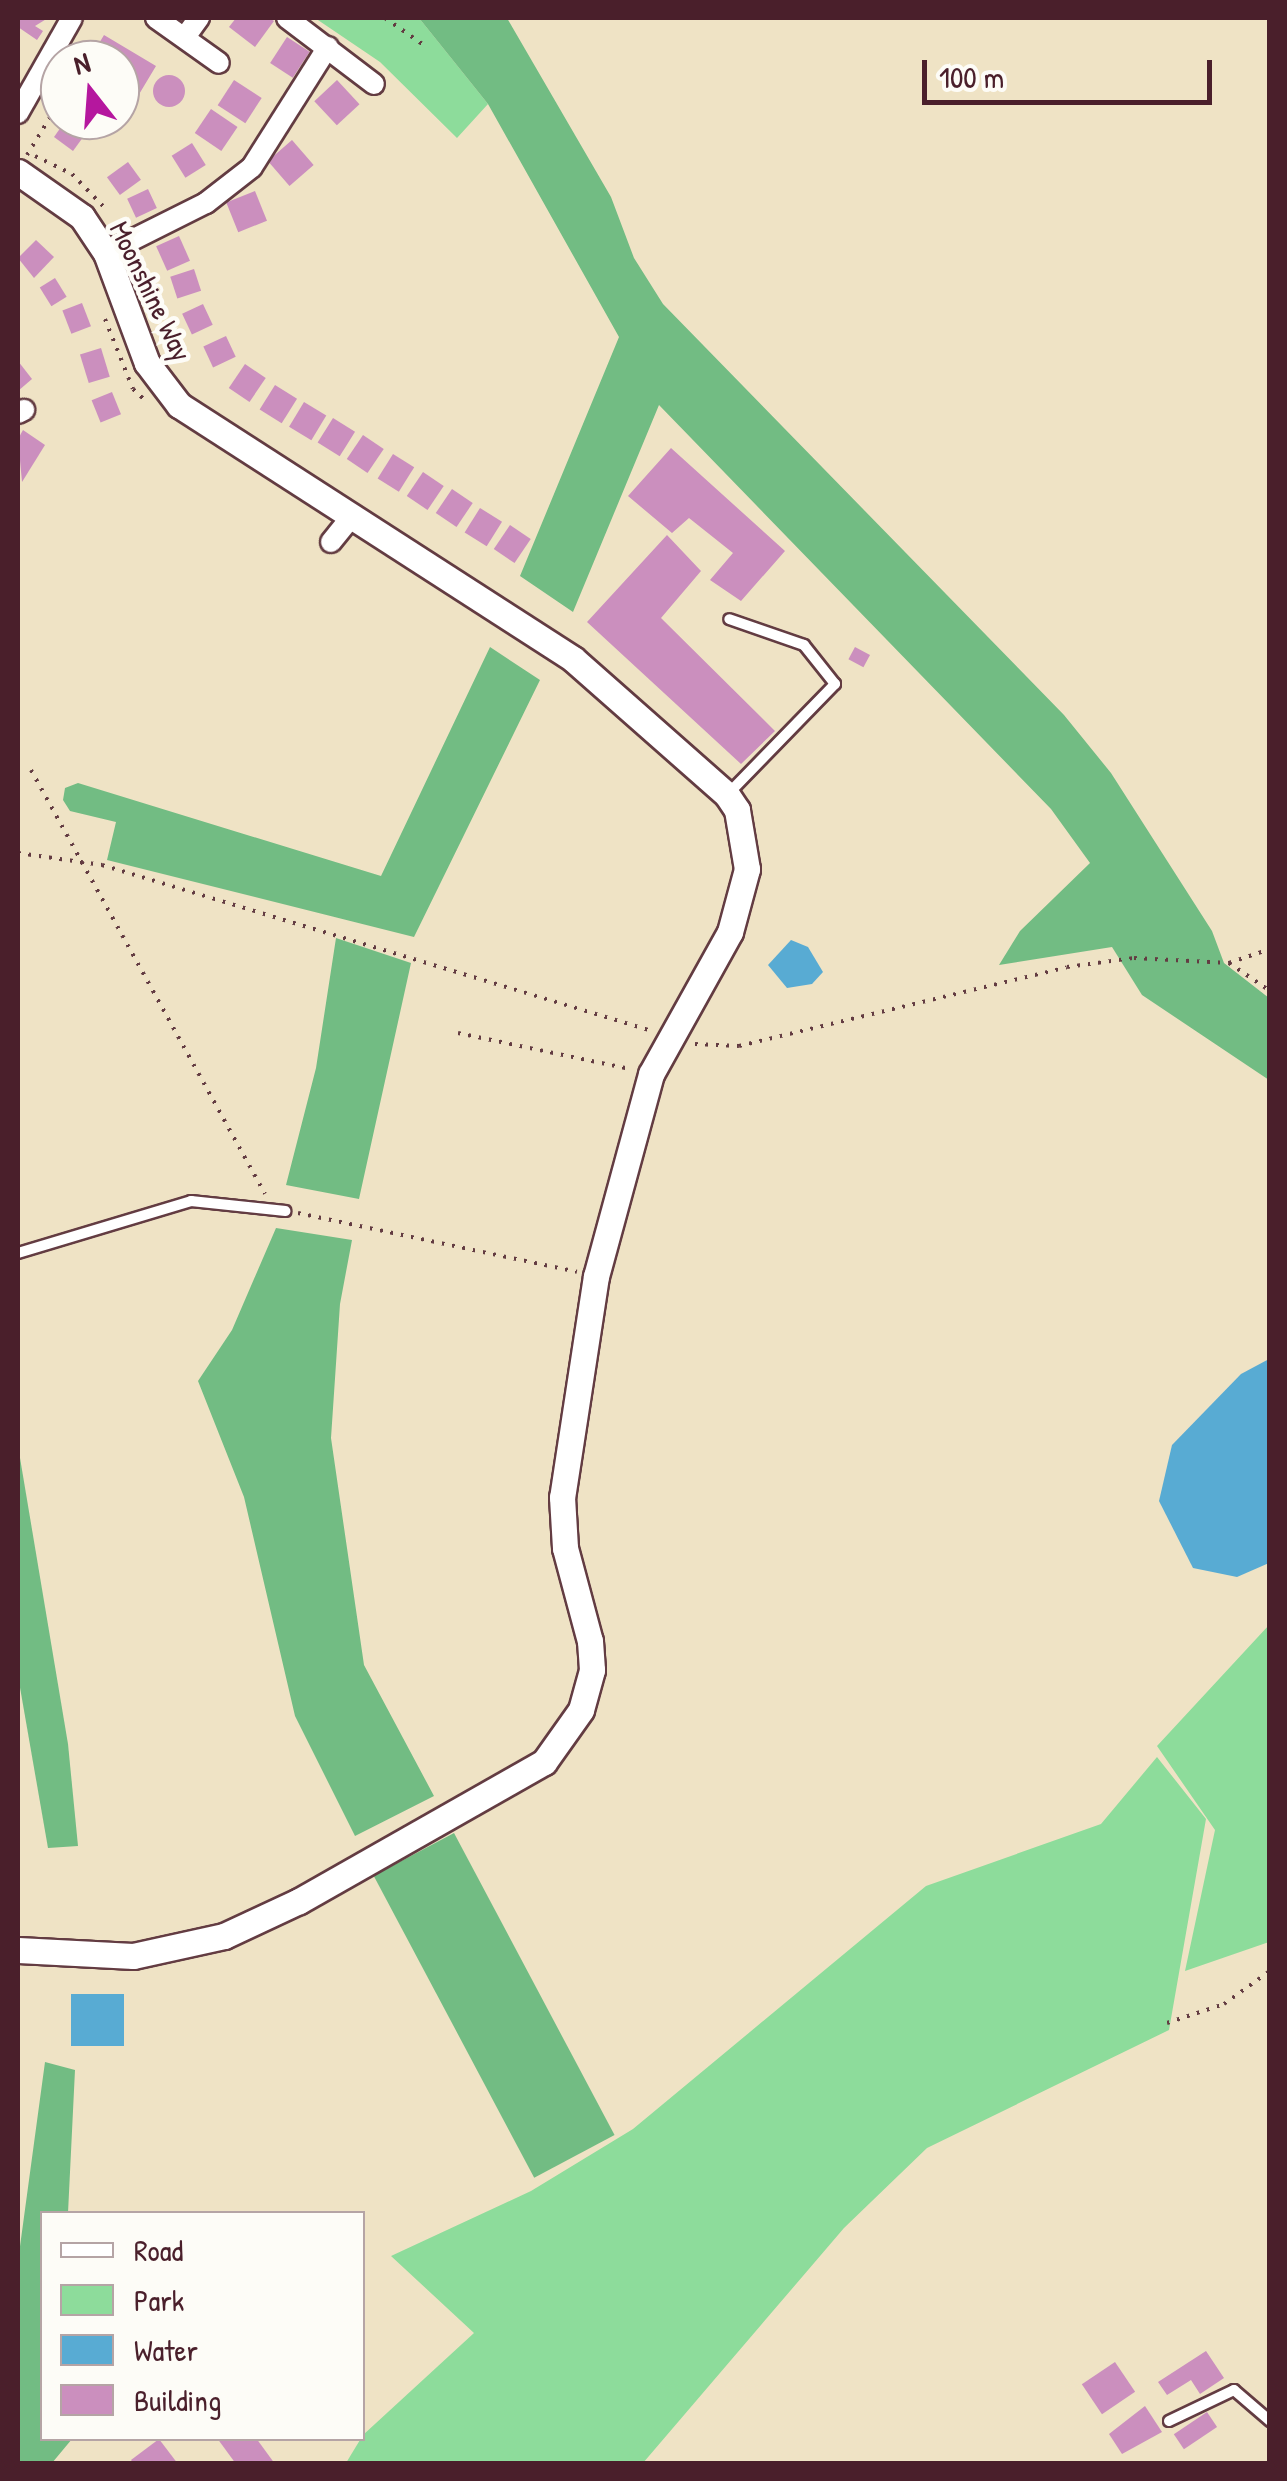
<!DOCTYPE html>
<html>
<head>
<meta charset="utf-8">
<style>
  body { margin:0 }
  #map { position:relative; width:1287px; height:2481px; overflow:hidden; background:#efe3c5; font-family:"Patrick Hand",sans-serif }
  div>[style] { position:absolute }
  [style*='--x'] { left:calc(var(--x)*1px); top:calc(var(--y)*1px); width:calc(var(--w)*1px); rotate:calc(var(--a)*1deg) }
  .green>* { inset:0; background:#8ddc9b }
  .forest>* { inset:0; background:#72bc83; transform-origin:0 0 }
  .water>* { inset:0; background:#58abd3; transform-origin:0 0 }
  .building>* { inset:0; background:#cb8fbe; transform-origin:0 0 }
  .round { border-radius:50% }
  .path>* { height:4px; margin-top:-2px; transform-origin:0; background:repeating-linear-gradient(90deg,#633c42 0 2.5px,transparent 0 10.5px) }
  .roads { filter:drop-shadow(2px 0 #633c42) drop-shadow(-2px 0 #633c42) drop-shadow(0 2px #633c42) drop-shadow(0 -2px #633c42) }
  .service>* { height:10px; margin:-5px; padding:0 5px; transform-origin:5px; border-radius:5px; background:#fff }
  .minor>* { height:20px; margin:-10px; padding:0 10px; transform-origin:10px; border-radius:10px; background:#fff }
  .tertiary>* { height:25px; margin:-12.5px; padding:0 12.5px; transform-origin:12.5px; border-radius:12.5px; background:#fff }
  span { translate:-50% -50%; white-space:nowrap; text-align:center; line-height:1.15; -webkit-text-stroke:9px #fdfcf7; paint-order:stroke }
  .street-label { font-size:28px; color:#4a1f2b }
  .frame { position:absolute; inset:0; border:20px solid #4a1f2b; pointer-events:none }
  .legend { position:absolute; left:40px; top:2211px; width:325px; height:230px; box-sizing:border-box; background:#fdfcf7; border:2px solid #b5a4a5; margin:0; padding:12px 18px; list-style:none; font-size:30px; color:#4a1f2b }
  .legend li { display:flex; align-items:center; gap:20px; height:50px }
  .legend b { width:50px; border:2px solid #b5a4a5 }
  .north { position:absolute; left:40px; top:40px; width:100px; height:100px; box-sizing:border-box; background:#fdfcf7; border:2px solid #b5a4a5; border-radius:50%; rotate:343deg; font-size:28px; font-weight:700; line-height:40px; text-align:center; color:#4a1f2b }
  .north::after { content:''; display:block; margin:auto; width:35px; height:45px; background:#b5179e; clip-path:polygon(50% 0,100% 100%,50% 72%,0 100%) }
  .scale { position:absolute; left:922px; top:60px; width:290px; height:45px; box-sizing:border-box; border:5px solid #4a1f2b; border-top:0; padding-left:12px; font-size:30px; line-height:35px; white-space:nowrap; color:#4a1f2b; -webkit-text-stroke:8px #fdfcf7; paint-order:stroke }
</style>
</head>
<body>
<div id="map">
  <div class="green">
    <i style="clip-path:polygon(315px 18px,419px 18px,488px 104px,457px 138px,380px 62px)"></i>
    <i style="clip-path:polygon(1269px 1625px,1269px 1942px,1185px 1971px,1215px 1830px,1157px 1746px)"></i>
    <i style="clip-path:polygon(1157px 1757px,1206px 1819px,1169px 2030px,927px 2148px,844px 2228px,643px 2463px,346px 2463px,363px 2435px,474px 2333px,391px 2256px,531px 2191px,633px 2129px,926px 1886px,1101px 1824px)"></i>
  </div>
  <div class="forest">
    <i style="clip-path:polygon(419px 18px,507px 18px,611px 197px,634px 258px,663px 304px,1064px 715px,1111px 773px,1212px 931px,1224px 963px,1269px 998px,1269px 1080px,1142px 995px,1112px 947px,999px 965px,1020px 931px,1090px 863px,1051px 809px,659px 405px,573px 612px,520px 576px,619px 337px,488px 104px)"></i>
    <i style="clip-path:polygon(490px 647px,540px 680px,414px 937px,107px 860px,116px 822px,70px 811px,63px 800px,65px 788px,78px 783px,381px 876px)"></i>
    <i style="clip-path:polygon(336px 938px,411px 963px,359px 1199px,286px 1185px,316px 1068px)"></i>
    <i style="clip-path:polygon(276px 1228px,352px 1240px,340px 1304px,331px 1438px,364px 1665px,434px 1796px,355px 1836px,295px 1716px,244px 1497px,198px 1381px,232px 1330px)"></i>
    <i style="clip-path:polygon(18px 1446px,68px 1744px,78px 1846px,48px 1848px,18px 1676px)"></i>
    <i style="left:454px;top:1833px;width:342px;height:91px;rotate:62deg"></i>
    <i style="clip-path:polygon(45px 2062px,75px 2070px,68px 2213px,42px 2214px,42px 2438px,72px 2439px,52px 2463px,18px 2463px,18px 2261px)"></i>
  </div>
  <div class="water">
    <i style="clip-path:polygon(791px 940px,808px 947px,823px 972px,812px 984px,787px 988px,768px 965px)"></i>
    <i style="clip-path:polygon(1269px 1359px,1269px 1563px,1237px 1577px,1193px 1568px,1159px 1501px,1172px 1445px,1241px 1374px)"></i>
    <i style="left:71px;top:1994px;width:53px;height:52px"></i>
  </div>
  <div class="building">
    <i style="clip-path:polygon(18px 18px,48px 18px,35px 26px,43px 31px,37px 40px,18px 27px)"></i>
    <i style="clip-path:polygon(236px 18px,269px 18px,274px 21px,255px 47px,229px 27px)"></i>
    <i style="clip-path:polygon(104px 35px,156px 66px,138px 96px,120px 85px,120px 60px,89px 60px)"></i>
    <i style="left:287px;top:37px;width:27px;height:31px;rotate:33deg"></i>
    <i class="round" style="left:153px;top:75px;width:32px;height:32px"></i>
    <i style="left:234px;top:80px;width:33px;height:30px;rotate:33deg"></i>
    <i style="left:337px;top:80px;width:33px;height:31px;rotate:47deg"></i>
    <i style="left:211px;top:109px;width:32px;height:29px;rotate:34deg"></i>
    <i style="clip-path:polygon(66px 120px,89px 129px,73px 151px,54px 137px)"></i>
    <i style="left:292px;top:140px;width:33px;height:32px;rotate:49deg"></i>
    <i style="left:192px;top:143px;width:26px;height:24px;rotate:58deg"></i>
    <i style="left:128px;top:162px;width:22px;height:26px;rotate:54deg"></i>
    <i style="left:148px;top:189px;width:21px;height:23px;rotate:65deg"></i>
    <i style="left:255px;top:191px;width:32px;height:31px;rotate:68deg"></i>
    <i style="left:179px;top:236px;width:27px;height:25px;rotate:66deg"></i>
    <i style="clip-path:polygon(36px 240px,54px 257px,34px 278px,18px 258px)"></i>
    <i style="left:194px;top:269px;width:23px;height:25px;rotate:72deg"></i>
    <i style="left:55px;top:278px;width:22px;height:18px;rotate:58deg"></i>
    <i style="left:82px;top:303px;width:25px;height:21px;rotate:69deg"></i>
    <i style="left:203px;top:304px;width:23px;height:23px;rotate:65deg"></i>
    <i style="left:226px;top:336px;width:23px;height:25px;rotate:65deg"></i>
    <i style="left:101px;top:348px;width:30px;height:22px;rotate:73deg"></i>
    <i style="clip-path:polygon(18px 361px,32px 379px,18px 391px)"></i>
    <i style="left:245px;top:364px;width:25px;height:29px;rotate:34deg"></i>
    <i style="left:275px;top:385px;width:26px;height:29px;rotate:32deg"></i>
    <i style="left:112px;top:392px;width:24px;height:22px;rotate:68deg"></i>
    <i style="left:304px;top:402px;width:26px;height:29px;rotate:31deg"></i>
    <i style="left:333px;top:418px;width:26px;height:29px;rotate:32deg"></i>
    <i style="clip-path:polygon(23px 430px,45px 445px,22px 482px,18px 439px)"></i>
    <i style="left:363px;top:435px;width:25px;height:29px;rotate:34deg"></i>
    <i style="clip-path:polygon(671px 448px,785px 551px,741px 601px,710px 580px,733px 553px,689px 518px,672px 533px,628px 496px)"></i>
    <i style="left:393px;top:454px;width:25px;height:29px;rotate:32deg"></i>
    <i style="left:423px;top:472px;width:25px;height:29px;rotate:34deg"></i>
    <i style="left:452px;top:489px;width:25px;height:29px;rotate:34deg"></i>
    <i style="left:480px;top:508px;width:26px;height:29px;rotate:32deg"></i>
    <i style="left:510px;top:525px;width:25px;height:29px;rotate:34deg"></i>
    <i style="clip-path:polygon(667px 535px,701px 571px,661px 618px,775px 731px,741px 764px,587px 622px)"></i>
    <i style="left:855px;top:647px;width:17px;height:14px;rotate:28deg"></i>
    <i style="clip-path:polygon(1206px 2351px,1224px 2378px,1200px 2394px,1191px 2380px,1167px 2395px,1158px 2382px)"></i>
    <i style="left:1115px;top:2362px;width:36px;height:40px;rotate:56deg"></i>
    <i style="clip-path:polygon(1145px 2406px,1162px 2432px,1122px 2454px,1109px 2434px)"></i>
    <i style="left:1207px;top:2412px;width:18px;height:40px;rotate:56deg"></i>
    <i style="clip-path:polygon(217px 2438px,256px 2438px,275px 2464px,236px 2464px)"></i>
    <i style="clip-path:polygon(159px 2439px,178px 2464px,134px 2464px,131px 2460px)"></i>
  </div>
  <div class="path">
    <i style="--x:385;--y:18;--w:52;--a:34.9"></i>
    <i style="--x:27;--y:155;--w:48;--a:-58.6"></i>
    <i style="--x:52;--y:114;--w:13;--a:-117"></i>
    <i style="--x:35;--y:156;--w:41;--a:25.9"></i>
    <i style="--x:72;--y:174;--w:45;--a:45.9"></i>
    <i style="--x:105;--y:319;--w:75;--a:68.2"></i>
    <i style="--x:133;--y:389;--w:19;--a:43"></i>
    <i style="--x:31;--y:770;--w:484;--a:61.1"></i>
    <i style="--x:18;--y:853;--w:85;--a:8.1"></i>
    <i style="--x:102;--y:865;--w:575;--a:16.79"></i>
    <i style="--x:1229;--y:963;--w:43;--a:-18.9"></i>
    <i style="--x:458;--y:1033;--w:177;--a:11.8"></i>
    <i style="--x:695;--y:1044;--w:44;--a:2.6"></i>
    <i style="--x:739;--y:1046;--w:337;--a:-13.5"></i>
    <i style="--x:1067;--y:967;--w:68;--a:-7.7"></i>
    <i style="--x:1134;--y:958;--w:95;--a:3"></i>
    <i style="--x:1229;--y:963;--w:50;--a:34.3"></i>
    <i style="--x:298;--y:1213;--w:285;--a:11.9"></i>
    <i style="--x:1167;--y:2023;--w:60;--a:-18.4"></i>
    <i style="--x:1224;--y:2004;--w:57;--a:-35.7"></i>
  </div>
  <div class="roads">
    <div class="service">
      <i style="--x:727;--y:795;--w:155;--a:-45.8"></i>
      <i style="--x:835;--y:684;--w:50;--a:-128.5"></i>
      <i style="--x:804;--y:645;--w:79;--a:-160.9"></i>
      <i style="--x:18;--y:1253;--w:181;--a:-16.7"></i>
      <i style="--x:191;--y:1201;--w:95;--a:6.1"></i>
      <i style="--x:1169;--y:2421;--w:72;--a:-25.5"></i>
      <i style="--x:1234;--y:2390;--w:48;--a:40.7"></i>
    </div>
    <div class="minor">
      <i style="--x:156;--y:18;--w:77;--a:35.5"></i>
      <i style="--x:287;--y:18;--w:109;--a:37.2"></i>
      <i style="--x:185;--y:37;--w:24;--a:-54"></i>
      <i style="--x:18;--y:113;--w:109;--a:-60.4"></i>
      <i style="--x:106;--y:253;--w:112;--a:-26.6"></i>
      <i style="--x:206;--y:203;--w:58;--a:-38"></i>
      <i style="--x:252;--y:167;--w:142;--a:-57.7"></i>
      <i style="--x:18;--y:413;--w:7;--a:-27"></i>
      <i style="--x:331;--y:542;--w:33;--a:-51"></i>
    </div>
    <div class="tertiary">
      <i style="--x:18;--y:172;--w:78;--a:35.1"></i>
      <i style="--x:82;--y:217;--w:43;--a:56.3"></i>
      <i style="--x:106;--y:253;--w:117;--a:69.6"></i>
      <i style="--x:147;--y:363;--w:53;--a:52.7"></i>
      <i style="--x:179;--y:405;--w:469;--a:32.8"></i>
      <i style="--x:573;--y:659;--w:205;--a:41.4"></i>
      <i style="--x:727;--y:795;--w:18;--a:56"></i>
      <i style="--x:737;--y:810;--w:60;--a:80.4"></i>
      <i style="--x:747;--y:869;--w:65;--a:105.1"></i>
      <i style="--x:730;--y:932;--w:162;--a:119.1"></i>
      <i style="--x:651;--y:1074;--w:209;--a:105.2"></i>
      <i style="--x:596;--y:1276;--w:224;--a:98.7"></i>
      <i style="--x:562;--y:1497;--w:51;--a:86.6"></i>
      <i style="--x:565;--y:1548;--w:96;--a:75"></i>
      <i style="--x:590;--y:1641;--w:29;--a:86"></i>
      <i style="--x:592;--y:1670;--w:41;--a:105.4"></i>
      <i style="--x:581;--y:1710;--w:64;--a:125.4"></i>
      <i style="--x:544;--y:1762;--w:282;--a:150.4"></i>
      <i style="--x:299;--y:1901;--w:83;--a:155"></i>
      <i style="--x:224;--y:1936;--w:93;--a:167.6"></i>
      <i style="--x:133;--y:1956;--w:115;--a:-177"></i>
    </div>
  </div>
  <div class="street-label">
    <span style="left:151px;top:291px;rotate:64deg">Moonshine Way</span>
  </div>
  <div class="frame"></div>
  <ul class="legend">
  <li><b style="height:12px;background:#fff"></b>Road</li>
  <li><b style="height:28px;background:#8ddc9b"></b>Park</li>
  <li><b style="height:28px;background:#58abd3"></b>Water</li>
  <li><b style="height:28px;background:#cb8fbe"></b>Building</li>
  </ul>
  <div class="north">N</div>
  <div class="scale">100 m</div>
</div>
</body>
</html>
